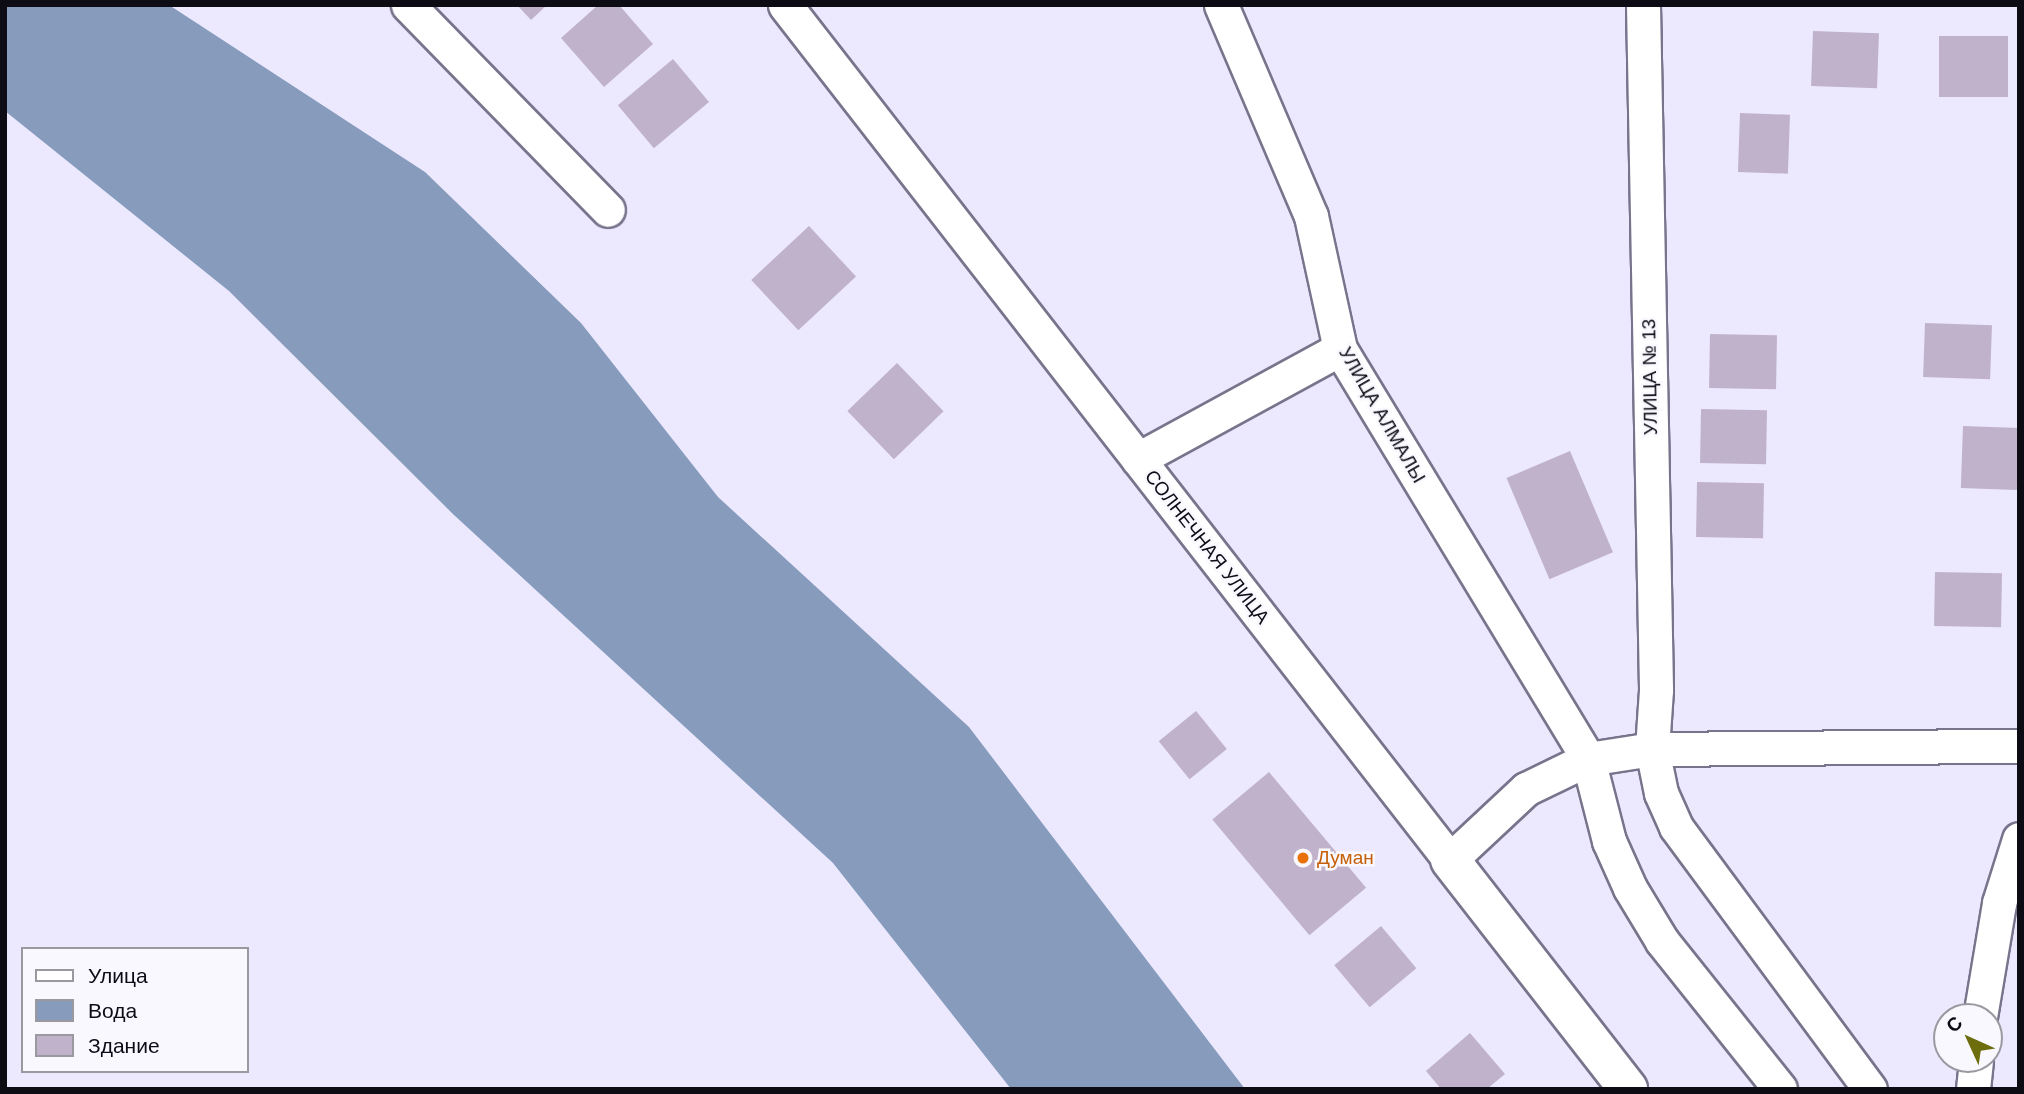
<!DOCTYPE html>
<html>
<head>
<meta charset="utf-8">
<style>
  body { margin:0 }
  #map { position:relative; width:2024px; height:1094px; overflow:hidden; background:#ece9ff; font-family:Helvetica,sans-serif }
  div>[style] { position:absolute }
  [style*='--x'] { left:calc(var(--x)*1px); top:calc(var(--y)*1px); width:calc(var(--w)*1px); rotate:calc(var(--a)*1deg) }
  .water>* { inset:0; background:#879bbd }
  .building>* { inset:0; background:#c0b2ca; transform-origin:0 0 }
  .roads { filter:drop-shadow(2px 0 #78748c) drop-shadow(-2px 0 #78748c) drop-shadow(0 2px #78748c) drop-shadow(0 -2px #78748c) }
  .street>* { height:33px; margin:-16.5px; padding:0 16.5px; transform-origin:16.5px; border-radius:16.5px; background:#fff }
  .secondary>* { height:38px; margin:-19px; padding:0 19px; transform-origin:19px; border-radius:19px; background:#fff }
  .dots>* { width:19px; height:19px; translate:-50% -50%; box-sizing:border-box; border:4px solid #f9f8fe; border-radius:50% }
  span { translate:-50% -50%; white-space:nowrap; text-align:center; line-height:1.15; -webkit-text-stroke:5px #f9f8fe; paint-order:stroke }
  .street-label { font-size:19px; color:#0d0b14 }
  .food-label { font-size:19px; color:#c56008 }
  .left { translate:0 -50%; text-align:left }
  .frame { position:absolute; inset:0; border:7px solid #0d0b14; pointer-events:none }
  .legend { position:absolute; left:21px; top:947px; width:228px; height:126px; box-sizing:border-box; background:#f9f8fe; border:2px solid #9b99a0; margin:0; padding:9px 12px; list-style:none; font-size:21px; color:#0d0b14 }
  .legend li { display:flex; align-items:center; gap:14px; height:35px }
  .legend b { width:35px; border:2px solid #9b99a0 }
  .north { position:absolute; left:1933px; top:1003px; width:70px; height:70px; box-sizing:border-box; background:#f9f8fe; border:2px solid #9b99a0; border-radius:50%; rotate:315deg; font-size:19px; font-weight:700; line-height:28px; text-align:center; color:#0d0b14 }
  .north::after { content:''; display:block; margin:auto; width:24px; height:32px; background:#6d6d0e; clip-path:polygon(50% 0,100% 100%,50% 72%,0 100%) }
</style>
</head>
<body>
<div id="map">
  <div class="water">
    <i style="clip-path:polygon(5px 5px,169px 5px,425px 172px,581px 323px,718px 497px,969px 727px,1245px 1089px,1011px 1089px,833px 863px,454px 515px,229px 291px,5px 111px)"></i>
  </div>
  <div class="building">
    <i style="clip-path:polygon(517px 5px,547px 5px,531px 20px)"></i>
    <i style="clip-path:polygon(598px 5px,619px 5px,653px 44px,604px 87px,561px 38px)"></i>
    <i style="left:1813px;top:31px;width:66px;height:55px;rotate:2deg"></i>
    <i style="left:2008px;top:36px;width:61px;height:69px;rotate:90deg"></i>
    <i style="left:673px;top:59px;width:56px;height:72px;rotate:50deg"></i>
    <i style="left:1740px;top:113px;width:50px;height:59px;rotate:2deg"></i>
    <i style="left:809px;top:226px;width:69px;height:79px;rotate:47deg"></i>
    <i style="left:1925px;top:323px;width:67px;height:54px;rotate:2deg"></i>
    <i style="left:1710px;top:334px;width:67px;height:54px;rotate:1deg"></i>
    <i style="left:897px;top:363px;width:67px;height:69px;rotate:46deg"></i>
    <i style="left:1701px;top:409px;width:66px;height:54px;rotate:1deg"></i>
    <i style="left:1963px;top:426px;width:56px;height:62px;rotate:2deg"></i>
    <i style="left:1570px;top:451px;width:110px;height:69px;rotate:67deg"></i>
    <i style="left:1697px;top:482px;width:67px;height:55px;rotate:1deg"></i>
    <i style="left:1935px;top:572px;width:67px;height:54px;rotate:1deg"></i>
    <i style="left:1196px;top:711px;width:49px;height:48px;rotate:51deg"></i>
    <i style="left:1269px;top:772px;width:151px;height:74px;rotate:50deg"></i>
    <i style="left:1381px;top:926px;width:55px;height:61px;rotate:50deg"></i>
    <i style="clip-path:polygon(1470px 1033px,1505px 1074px,1487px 1089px,1441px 1089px,1426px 1071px)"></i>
  </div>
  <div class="roads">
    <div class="street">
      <i style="--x:408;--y:5;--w:286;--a:45.7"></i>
      <i style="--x:785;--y:5;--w:1083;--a:52.13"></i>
      <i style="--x:1450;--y:860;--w:104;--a:-43.1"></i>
      <i style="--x:1526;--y:789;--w:69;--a:-25.8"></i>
      <i style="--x:1588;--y:759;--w:65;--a:-8.9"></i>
      <i style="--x:1652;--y:749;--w:367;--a:-0.5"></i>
      <i style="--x:1221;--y:5;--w:229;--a:66.9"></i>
      <i style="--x:1311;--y:216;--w:136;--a:77.7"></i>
      <i style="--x:1340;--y:349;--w:479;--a:58.8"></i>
      <i style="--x:1588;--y:759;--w:85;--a:75.6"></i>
      <i style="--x:1609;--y:841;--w:51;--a:65.9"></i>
      <i style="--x:1630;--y:888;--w:62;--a:58.9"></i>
      <i style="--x:1662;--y:941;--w:189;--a:51.4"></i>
      <i style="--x:1643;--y:5;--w:685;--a:88.91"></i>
      <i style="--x:1656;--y:690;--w:59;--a:93.9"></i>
      <i style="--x:1652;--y:749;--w:45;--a:78.4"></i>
      <i style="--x:1661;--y:793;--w:37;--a:66"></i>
      <i style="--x:1676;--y:827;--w:326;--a:53.5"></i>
      <i style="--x:1138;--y:459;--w:230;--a:-28.6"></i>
      <i style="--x:1980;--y:1017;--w:116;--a:-80.5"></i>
      <i style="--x:1999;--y:903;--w:67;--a:-72.6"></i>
      <i style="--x:1973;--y:1089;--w:30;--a:-84"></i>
    </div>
    <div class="secondary">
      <i style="--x:1450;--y:860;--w:290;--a:52.1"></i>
    </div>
  </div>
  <div class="dots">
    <i style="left:1303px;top:858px;background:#e8710a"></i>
  </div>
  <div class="street-label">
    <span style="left:1650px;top:377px;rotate:-91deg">УЛИЦА № 13</span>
    <span style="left:1382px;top:415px;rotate:60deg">УЛИЦА АЛМАЛЫ</span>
    <span style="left:1207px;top:547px;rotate:52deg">СОЛНЕЧНАЯ УЛИЦА</span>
  </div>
  <div class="food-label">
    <span class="left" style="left:1317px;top:858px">Думан</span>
  </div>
  <div class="frame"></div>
  <ul class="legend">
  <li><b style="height:9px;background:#fff"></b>Улица</li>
  <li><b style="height:19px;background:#879bbd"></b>Вода</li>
  <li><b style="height:19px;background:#c0b2ca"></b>Здание</li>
  </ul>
  <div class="north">С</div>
</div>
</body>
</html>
